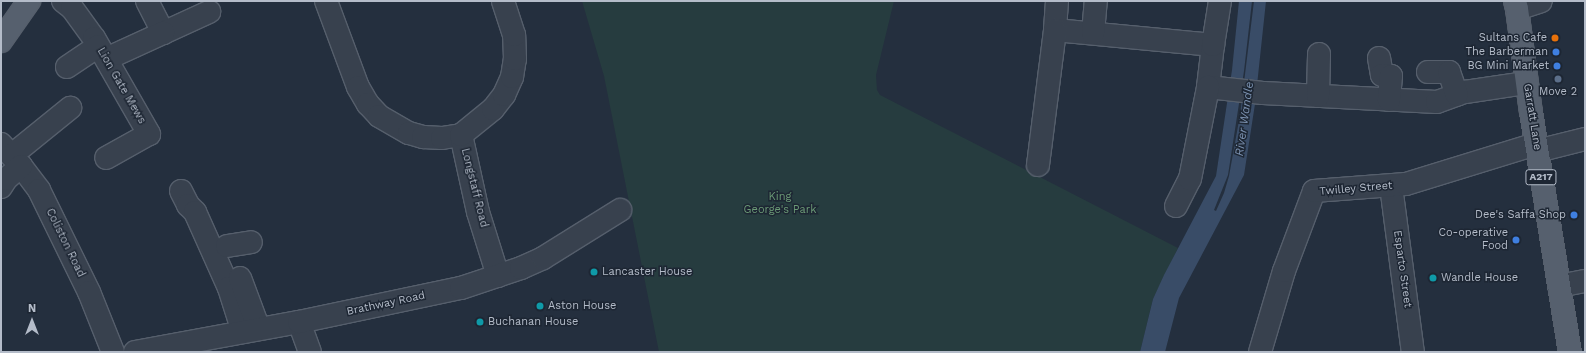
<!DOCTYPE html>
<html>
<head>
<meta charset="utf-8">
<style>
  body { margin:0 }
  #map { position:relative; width:1586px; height:353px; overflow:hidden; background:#242f3e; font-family:"Work Sans",sans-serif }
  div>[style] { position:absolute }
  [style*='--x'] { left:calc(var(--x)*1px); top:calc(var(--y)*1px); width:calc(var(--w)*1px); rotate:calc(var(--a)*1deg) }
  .green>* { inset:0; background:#263c3f }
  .water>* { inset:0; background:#394c67 }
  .roads { filter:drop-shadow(1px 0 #565f6c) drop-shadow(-1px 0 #565f6c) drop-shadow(0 1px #565f6c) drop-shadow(0 -1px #565f6c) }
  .minor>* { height:22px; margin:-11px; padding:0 11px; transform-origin:11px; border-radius:11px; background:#38414e }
  .major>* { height:22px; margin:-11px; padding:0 11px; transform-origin:11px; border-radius:11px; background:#56606e }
  .dots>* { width:11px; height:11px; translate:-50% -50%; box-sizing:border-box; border:2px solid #1d2633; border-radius:50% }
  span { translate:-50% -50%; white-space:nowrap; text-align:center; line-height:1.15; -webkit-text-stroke:3px #1d2633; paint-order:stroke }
  .shield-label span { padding:1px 3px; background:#1d2633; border:1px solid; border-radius:3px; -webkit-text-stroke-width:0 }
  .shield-label { font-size:10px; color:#b4bcc9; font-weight:700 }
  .poi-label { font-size:11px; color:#b4bcc9 }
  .right { translate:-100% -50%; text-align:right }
  .left { translate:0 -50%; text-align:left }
  .street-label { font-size:11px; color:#b4bcc9 }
  .park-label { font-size:11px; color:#6b9a76 }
  .water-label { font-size:12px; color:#7c92b1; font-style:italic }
  .frame { position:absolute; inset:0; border:2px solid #b4bcc9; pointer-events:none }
  .north { position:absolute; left:12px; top:301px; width:40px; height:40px; -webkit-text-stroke:3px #1d2633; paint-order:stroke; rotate:0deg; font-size:11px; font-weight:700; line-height:16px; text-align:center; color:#b4bcc9 }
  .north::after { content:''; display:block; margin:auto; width:14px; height:18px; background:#b4bcc9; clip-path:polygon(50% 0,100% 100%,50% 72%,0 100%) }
</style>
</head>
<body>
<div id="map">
  <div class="green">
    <i style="clip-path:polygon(582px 1px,894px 1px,876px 75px,877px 90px,880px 95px,1178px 248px,1153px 299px,1140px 352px,659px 352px,604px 76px)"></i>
  </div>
  <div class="water">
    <i style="clip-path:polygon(1239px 1px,1252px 1px,1244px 71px,1228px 175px,1214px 210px,1216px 211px,1224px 193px,1229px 176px,1240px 115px,1254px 1px,1266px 1px,1255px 104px,1244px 175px,1179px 298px,1165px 352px,1140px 352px,1153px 299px,1164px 275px,1216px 176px,1232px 70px)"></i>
  </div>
  <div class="roads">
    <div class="minor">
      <i style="--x:63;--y:1;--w:11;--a:38"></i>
      <i style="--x:72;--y:8;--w:37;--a:54"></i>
      <i style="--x:94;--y:38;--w:111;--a:60.2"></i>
      <i style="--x:149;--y:134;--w:49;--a:150.8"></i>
      <i style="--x:147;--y:1;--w:36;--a:63"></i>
      <i style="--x:163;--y:33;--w:51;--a:-24.5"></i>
      <i style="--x:326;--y:1;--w:92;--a:69.6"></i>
      <i style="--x:358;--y:87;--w:20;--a:60"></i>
      <i style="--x:368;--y:104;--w:16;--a:47"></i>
      <i style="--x:379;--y:116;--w:34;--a:30"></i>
      <i style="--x:409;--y:133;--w:15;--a:16"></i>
      <i style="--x:423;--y:137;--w:19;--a:3"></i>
      <i style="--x:442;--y:138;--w:19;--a:-9"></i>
      <i style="--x:1057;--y:1;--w:29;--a:94"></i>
      <i style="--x:1055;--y:30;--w:159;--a:5.4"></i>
      <i style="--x:1213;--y:45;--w:42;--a:96.8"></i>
      <i style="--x:1208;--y:87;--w:55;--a:6.2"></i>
      <i style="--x:1263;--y:93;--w:174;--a:3"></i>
      <i style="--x:1437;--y:102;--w:30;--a:-20"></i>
      <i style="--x:1465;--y:92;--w:62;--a:-8.4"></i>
      <i style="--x:1517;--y:9;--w:25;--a:-18"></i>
      <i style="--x:1093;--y:33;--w:32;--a:-85"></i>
      <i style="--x:1213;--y:45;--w:45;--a:-81"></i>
      <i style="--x:117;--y:54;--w:51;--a:-24.5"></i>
      <i style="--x:1379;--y:58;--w:17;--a:80"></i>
      <i style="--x:1382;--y:75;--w:9;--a:6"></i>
      <i style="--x:1391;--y:76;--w:24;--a:95"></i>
      <i style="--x:67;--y:67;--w:37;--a:-34"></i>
      <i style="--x:1428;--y:72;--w:21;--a:0"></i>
      <i style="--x:1449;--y:72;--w:24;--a:71"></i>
      <i style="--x:1318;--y:96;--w:42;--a:-88.6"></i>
      <i style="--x:1;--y:144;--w:30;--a:48"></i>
      <i style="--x:21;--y:166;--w:30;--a:53"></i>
      <i style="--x:39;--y:190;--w:114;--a:63.9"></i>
      <i style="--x:89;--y:292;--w:65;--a:68.2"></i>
      <i style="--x:1537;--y:151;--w:49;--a:-14"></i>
      <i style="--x:12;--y:155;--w:75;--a:-39"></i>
      <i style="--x:1038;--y:165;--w:136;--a:-82.8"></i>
      <i style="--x:1391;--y:186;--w:167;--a:82.5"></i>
      <i style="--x:1;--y:187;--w:9;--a:-58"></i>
      <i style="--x:6;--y:179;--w:20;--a:-41"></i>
      <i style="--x:181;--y:191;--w:16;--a:63"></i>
      <i style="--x:188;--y:205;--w:10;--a:45"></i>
      <i style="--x:195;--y:212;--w:83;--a:65.9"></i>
      <i style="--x:229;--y:288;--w:46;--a:72.3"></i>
      <i style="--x:1176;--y:206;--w:30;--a:-63"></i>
      <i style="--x:1190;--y:179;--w:94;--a:-78.9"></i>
      <i style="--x:227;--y:246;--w:24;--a:-9"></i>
      <i style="--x:498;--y:276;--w:67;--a:-107.4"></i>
      <i style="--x:478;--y:212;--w:79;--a:-102.4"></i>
      <i style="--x:461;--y:135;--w:41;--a:-39.1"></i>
      <i style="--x:493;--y:109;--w:18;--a:-52"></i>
      <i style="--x:504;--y:95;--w:20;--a:-66"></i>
      <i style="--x:512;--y:77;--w:18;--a:-81"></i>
      <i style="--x:515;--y:59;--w:24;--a:-92"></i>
      <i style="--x:514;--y:35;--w:36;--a:-108"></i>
      <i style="--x:240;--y:278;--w:54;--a:69.6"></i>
      <i style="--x:1559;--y:286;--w:26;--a:-11"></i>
      <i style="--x:299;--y:322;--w:32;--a:70"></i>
      <i style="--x:135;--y:352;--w:167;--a:-10.4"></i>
      <i style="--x:299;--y:322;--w:166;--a:-11.9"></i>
      <i style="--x:461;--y:288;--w:63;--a:-18.4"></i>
      <i style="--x:521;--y:268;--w:24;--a:-24"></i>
      <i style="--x:543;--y:258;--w:91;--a:-31.9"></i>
      <i style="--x:1260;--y:352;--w:84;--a:-73.5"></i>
      <i style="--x:1284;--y:271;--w:85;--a:-69.4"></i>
      <i style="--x:1314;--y:191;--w:92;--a:-4.4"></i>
      <i style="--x:1406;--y:184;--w:136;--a:-17.1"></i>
    </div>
    <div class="major">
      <i style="--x:1515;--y:1;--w:8;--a:76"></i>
      <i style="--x:1517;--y:9;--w:104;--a:82.3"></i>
      <i style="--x:1531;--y:112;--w:243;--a:80.8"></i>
      <i style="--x:1;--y:41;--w:49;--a:-55"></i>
    </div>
  </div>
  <div class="dots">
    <i style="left:1555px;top:38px;background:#e8710a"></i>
    <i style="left:1556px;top:52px;background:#3f7fe0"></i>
    <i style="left:1557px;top:66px;background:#3f7fe0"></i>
    <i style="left:1558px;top:79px;background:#5c6f8a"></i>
    <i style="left:1574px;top:215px;background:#3f7fe0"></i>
    <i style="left:1516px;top:240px;background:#3f7fe0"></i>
    <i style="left:594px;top:272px;background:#0f9aa8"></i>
    <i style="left:1433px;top:278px;background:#0f9aa8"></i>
    <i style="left:540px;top:306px;background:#0f9aa8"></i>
    <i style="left:480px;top:322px;background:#0f9aa8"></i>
  </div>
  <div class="shield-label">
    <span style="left:1541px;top:177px">A217</span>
  </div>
  <div class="poi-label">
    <span class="right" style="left:1547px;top:38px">Sultans Cafe</span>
    <span class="right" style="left:1548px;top:52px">The Barberman</span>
    <span class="right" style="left:1549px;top:66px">BG Mini Market</span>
    <span style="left:1558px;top:92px">Move 2</span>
    <span class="right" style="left:1566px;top:215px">Dee's Saffa Shop</span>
    <span class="right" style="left:1508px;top:240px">Co-operative<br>Food</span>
    <span class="left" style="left:602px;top:272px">Lancaster House</span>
    <span class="left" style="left:1441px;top:278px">Wandle House</span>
    <span class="left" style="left:548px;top:306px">Aston House</span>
    <span class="left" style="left:488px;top:322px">Buchanan House</span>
  </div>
  <div class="street-label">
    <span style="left:121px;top:86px;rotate:60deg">Lion Gate Mews</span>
    <span style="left:1532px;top:117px;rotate:81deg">Garratt Lane</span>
    <span style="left:474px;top:188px;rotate:76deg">Longstaff Road</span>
    <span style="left:1356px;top:189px;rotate:-5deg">Twilley Street</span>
    <span style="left:65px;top:243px;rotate:64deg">Coliston Road</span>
    <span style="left:1402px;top:269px;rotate:82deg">Esparto Street</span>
    <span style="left:386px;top:304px;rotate:-12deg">Brathway Road</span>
  </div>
  <div class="park-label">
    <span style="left:780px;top:204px">King<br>George's Park</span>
  </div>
  <div class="water-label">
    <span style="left:1245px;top:119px;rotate:-82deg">River Wandle</span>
  </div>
  <div class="frame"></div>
  <div class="north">N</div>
</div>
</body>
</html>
